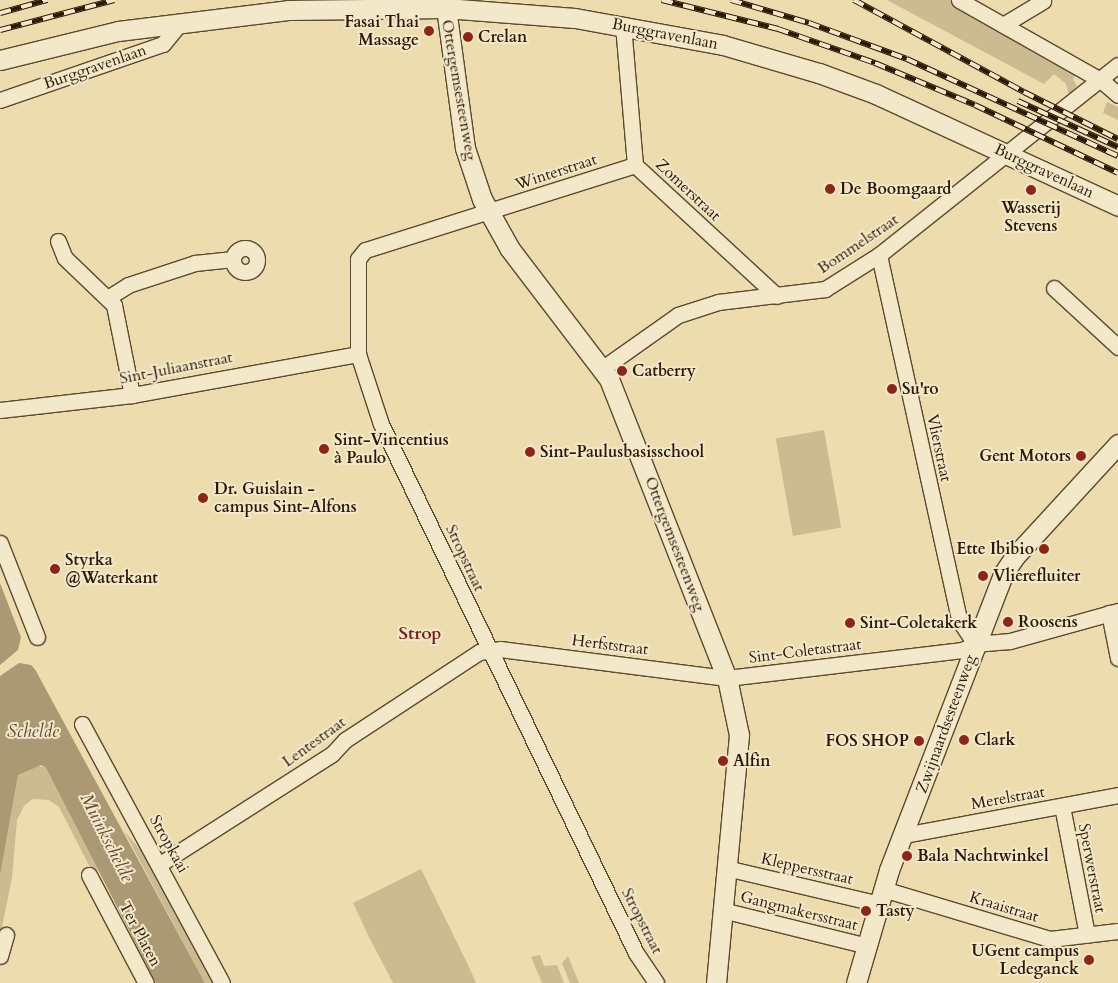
<!DOCTYPE html>
<html>
<head>
<meta charset="utf-8">
<style>
  body { margin:0 }
  #map { position:relative; width:1118px; height:983px; overflow:hidden; background:#eddcae; font-family:Cardo,serif }
  div>[style] { position:absolute }
  [style*='--x'] { left:calc(var(--x)*1px); top:calc(var(--y)*1px); width:calc(var(--w)*1px); rotate:calc(var(--a)*1deg) }
  .green>* { inset:0; background:#ccbb91; transform-origin:0 0 }
  .water>* { inset:0; background:#ab9974 }
  .pier>* { inset:0; background:#eddcae }
  .roads { filter:drop-shadow(1px 0 #5c492e) drop-shadow(-1px 0 #5c492e) drop-shadow(0 1px #5c492e) drop-shadow(0 -1px #5c492e) }
  .minor>* { height:15px; margin:-7.5px; padding:0 7.5px; transform-origin:7.5px; border-radius:7.5px; background:#f3e8ca }
  .minor>.ring { margin:-7.5px; padding:0; box-sizing:content-box; background:none; border:15px solid #f3e8ca; border-radius:50% }
  .tertiary>* { height:19px; margin:-9.5px; padding:0 9.5px; transform-origin:9.5px; border-radius:9.5px; background:#f3e8ca }
  .rail>* { height:5.5px; margin-top:-2.75px; transform-origin:0; background:repeating-linear-gradient(90deg,#f3e8ca 0 11px,#2c1803 0 22px); box-sizing:border-box; border-block:1px solid #2c1803 }
  .dots>* { width:14px; height:14px; translate:-50% -50%; box-sizing:border-box; border:2px solid #f3e8ca; border-radius:50% }
  span { translate:-50% -50%; white-space:nowrap; text-align:center; line-height:1.15; -webkit-text-stroke:4px #f3e8ca; paint-order:stroke }
  .poi-label { font-size:16px; color:#2c1803; font-weight:700 }
  .right { translate:-100% -50%; text-align:right }
  .left { translate:0 -50%; text-align:left }
  .street-label { font-size:16px; color:#2c1803 }
  .neighbourhood-label { font-size:18px; color:#7a1f14; font-weight:700 }
  .water-label { font-size:18px; color:#5f4c30; font-style:italic }
</style>
</head>
<body>
<div id="map">
  <div class="green">
    <i style="clip-path:polygon(887px 0,954px 0,1078px 70px,1073px 79px,1077px 86px,1069px 95px,1066px 84px,1054px 74px,1044px 84px)"></i>
    <i style="clip-path:polygon(1107px 102px,1118px 107px,1118px 120px,1103px 113px)"></i>
    <i style="left:824px;top:430px;width:99px;height:49px;rotate:80deg"></i>
    <i style="clip-path:polygon(35px 765px,46px 768px,98px 870px,93px 873px,59px 807px,49px 800px,33px 799px,24px 806px,17px 820px,12px 878px,0 937px,0 876px,18px 775px)"></i>
    <i style="clip-path:polygon(124px 831px,144px 854px,214px 983px,205px 983px)"></i>
    <i style="clip-path:polygon(421px 869px,469px 967px,476px 983px,393px 983px,369px 937px,353px 903px)"></i>
    <i style="clip-path:polygon(540px 955px,544px 966px,557px 965px,564px 983px,542px 983px,531px 957px)"></i>
    <i style="clip-path:polygon(568px 956px,579px 983px,570px 983px,562px 963px)"></i>
  </div>
  <div class="water">
    <i style="clip-path:polygon(0 583px,30px 660px,205px 983px,156px 983px,46px 768px,41px 765px,18px 775px,0 876px)"></i>
  </div>
  <div class="pier">
    <i style="clip-path:polygon(0 581px,32px 659px,123px 822px,37px 671px,31px 665px,19px 663px,0 676px,0 665px,18px 650px,21px 637px)"></i>
  </div>
  <div class="roads">
    <div class="minor">
      <i style="--x:959;--y:0;--w:164;--a:29.5"></i>
      <i style="--x:1102;--y:81;--w:21;--a:41"></i>
      <i style="--x:623;--y:25;--w:141;--a:85.1"></i>
      <i style="--x:635;--y:165;--w:193;--a:42.7"></i>
      <i style="--x:1003;--y:25;--w:47;--a:-31"></i>
      <i style="--x:0;--y:100;--w:172;--a:-19"></i>
      <i style="--x:163;--y:44;--w:28;--a:-51"></i>
      <i style="--x:635;--y:165;--w:283;--a:162.5"></i>
      <i style="--x:365;--y:250;--w:11;--a:128"></i>
      <i style="--x:358;--y:259;--w:95;--a:90"></i>
      <i style="--x:358;--y:354;--w:74;--a:71.8"></i>
      <i style="--x:381;--y:424;--w:587;--a:64.26"></i>
      <i style="--x:636;--y:953;--w:36;--a:56"></i>
      <i style="--x:58;--y:241;--w:18;--a:68"></i>
      <i style="--x:65;--y:258;--w:68;--a:43.8"></i>
      <i style="--x:114;--y:305;--w:92;--a:78.7"></i>
      <i class="ring" style="left:233px;top:248px;width:9px;height:9px"></i>
      <i style="--x:879;--y:255;--w:374;--a:77.6"></i>
      <i style="--x:959;--y:620;--w:29;--a:56"></i>
      <i style="--x:1054;--y:288;--w:87;--a:42.7"></i>
      <i style="--x:109;--y:297;--w:22;--a:-32"></i>
      <i style="--x:128;--y:285;--w:71;--a:-18.2"></i>
      <i style="--x:195;--y:263;--w:38;--a:-6"></i>
      <i style="--x:603;--y:368;--w:92;--a:-35.2"></i>
      <i style="--x:678;--y:315;--w:42;--a:-18"></i>
      <i style="--x:718;--y:302;--w:108;--a:-6.9"></i>
      <i style="--x:825;--y:289;--w:64;--a:-32.2"></i>
      <i style="--x:879;--y:255;--w:305;--a:-38.5"></i>
      <i style="--x:0;--y:410;--w:133;--a:-6.5"></i>
      <i style="--x:132;--y:395;--w:230;--a:-10.3"></i>
      <i style="--x:0;--y:543;--w:101;--a:68.5"></i>
      <i style="--x:1109;--y:613;--w:46;--a:78.7"></i>
      <i style="--x:82;--y:724;--w:294;--a:61.6"></i>
      <i style="--x:1062;--y:806;--w:131;--a:79"></i>
      <i style="--x:904;--y:835;--w:218;--a:-10.6"></i>
      <i style="--x:160;--y:864;--w:204;--a:-32.6"></i>
      <i style="--x:332;--y:754;--w:19;--a:-47"></i>
      <i style="--x:345;--y:740;--w:160;--a:-33.3"></i>
      <i style="--x:479;--y:652;--w:21;--a:-8"></i>
      <i style="--x:500;--y:649;--w:229;--a:7.3"></i>
      <i style="--x:727;--y:678;--w:237;--a:-6.8"></i>
      <i style="--x:962;--y:650;--w:14;--a:-25"></i>
      <i style="--x:975;--y:644;--w:35;--a:-5"></i>
      <i style="--x:1010;--y:641;--w:112;--a:-15.5"></i>
      <i style="--x:726;--y:868;--w:157;--a:13.2"></i>
      <i style="--x:89;--y:875;--w:122;--a:62.2"></i>
      <i style="--x:883;--y:889;--w:174;--a:16.7"></i>
      <i style="--x:1050;--y:939;--w:68;--a:-6.7"></i>
      <i style="--x:722;--y:910;--w:149;--a:13.9"></i>
      <i style="--x:0;--y:956;--w:22;--a:-74"></i>
    </div>
    <div class="tertiary">
      <i style="--x:445;--y:0;--w:149;--a:82.3"></i>
      <i style="--x:465;--y:148;--w:54;--a:71.6"></i>
      <i style="--x:482;--y:199;--w:57;--a:60.8"></i>
      <i style="--x:510;--y:249;--w:163;--a:52.7"></i>
      <i style="--x:609;--y:379;--w:321;--a:68.5"></i>
      <i style="--x:727;--y:678;--w:58;--a:78.1"></i>
      <i style="--x:739;--y:735;--w:249;--a:95.3"></i>
      <i style="--x:0;--y:60;--w:122;--a:-13.8"></i>
      <i style="--x:118;--y:31;--w:171;--a:-7"></i>
      <i style="--x:288;--y:10;--w:157;--a:-0.7"></i>
      <i style="--x:445;--y:8;--w:130;--a:4.4"></i>
      <i style="--x:575;--y:18;--w:150;--a:10.3"></i>
      <i style="--x:723;--y:45;--w:100;--a:16.3"></i>
      <i style="--x:819;--y:73;--w:61;--a:20.2"></i>
      <i style="--x:876;--y:94;--w:267;--a:24.8"></i>
      <i style="--x:856;--y:983;--w:118;--a:-73.7"></i>
      <i style="--x:889;--y:870;--w:317;--a:-68.9"></i>
      <i style="--x:1003;--y:574;--w:23;--a:-56"></i>
      <i style="--x:1016;--y:555;--w:151;--a:-47.4"></i>
    </div>
  </div>
  <div class="rail">
    <i style="--x:662;--y:0;--w:120;--a:14"></i>
    <i style="--x:778;--y:29;--w:103;--a:19.3"></i>
    <i style="--x:875;--y:63;--w:108;--a:22.8"></i>
    <i style="--x:975;--y:105;--w:158;--a:25.4"></i>
    <i style="--x:731;--y:0;--w:81;--a:16.4"></i>
    <i style="--x:809;--y:23;--w:104;--a:20.2"></i>
    <i style="--x:907;--y:59;--w:232;--a:24.7"></i>
    <i style="--x:854;--y:0;--w:193;--a:28.4"></i>
    <i style="--x:1024;--y:92;--w:105;--a:26.6"></i>
    <i style="--x:0;--y:13;--w:49;--a:-15.5"></i>
    <i style="--x:0;--y:30;--w:118;--a:-14.7"></i>
    <i style="--x:1018;--y:101;--w:110;--a:24.7"></i>
  </div>
  <div class="dots">
    <i style="left:429px;top:31px;background:#8f2418"></i>
    <i style="left:468px;top:37px;background:#8f2418"></i>
    <i style="left:830px;top:189px;background:#8f2418"></i>
    <i style="left:1031px;top:190px;background:#8f2418"></i>
    <i style="left:622px;top:371px;background:#8f2418"></i>
    <i style="left:892px;top:389px;background:#8f2418"></i>
    <i style="left:324px;top:449px;background:#8f2418"></i>
    <i style="left:530px;top:452px;background:#8f2418"></i>
    <i style="left:1081px;top:456px;background:#8f2418"></i>
    <i style="left:203px;top:498px;background:#8f2418"></i>
    <i style="left:1044px;top:549px;background:#8f2418"></i>
    <i style="left:55px;top:569px;background:#8f2418"></i>
    <i style="left:983px;top:576px;background:#8f2418"></i>
    <i style="left:1008px;top:622px;background:#8f2418"></i>
    <i style="left:850px;top:623px;background:#8f2418"></i>
    <i style="left:964px;top:740px;background:#8f2418"></i>
    <i style="left:919px;top:741px;background:#8f2418"></i>
    <i style="left:723px;top:761px;background:#8f2418"></i>
    <i style="left:907px;top:856px;background:#8f2418"></i>
    <i style="left:866px;top:911px;background:#8f2418"></i>
    <i style="left:1089px;top:960px;background:#8f2418"></i>
  </div>
  <div class="poi-label">
    <span class="right" style="left:419px;top:31px">Fasai Thai<br>Massage</span>
    <span class="left" style="left:478px;top:37px">Crelan</span>
    <span class="left" style="left:840px;top:189px">De Boomgaard</span>
    <span style="left:1031px;top:217px">Wasserij<br>Stevens</span>
    <span class="left" style="left:632px;top:371px">Catberry</span>
    <span class="left" style="left:902px;top:389px">Su'ro</span>
    <span class="left" style="left:334px;top:449px">Sint-Vincentius<br>à Paulo</span>
    <span class="left" style="left:540px;top:452px">Sint-Paulusbasisschool</span>
    <span class="right" style="left:1071px;top:456px">Gent Motors</span>
    <span class="left" style="left:214px;top:498px">Dr. Guislain -<br>campus Sint-Alfons</span>
    <span class="right" style="left:1034px;top:549px">Ette Ibibio</span>
    <span class="left" style="left:65px;top:569px">Styrka<br>@Waterkant</span>
    <span class="left" style="left:993px;top:576px">Vlierefluiter</span>
    <span class="left" style="left:1018px;top:622px">Roosens</span>
    <span class="left" style="left:860px;top:623px">Sint-Coletakerk</span>
    <span class="left" style="left:974px;top:740px">Clark</span>
    <span class="right" style="left:909px;top:741px">FOS SHOP</span>
    <span class="left" style="left:733px;top:761px">Alfin</span>
    <span class="left" style="left:917px;top:856px">Bala Nachtwinkel</span>
    <span class="left" style="left:876px;top:911px">Tasty</span>
    <span class="right" style="left:1079px;top:960px">UGent campus<br>Ledeganck</span>
  </div>
  <div class="street-label">
    <span style="left:665px;top:34px;rotate:11deg">Burggravenlaan</span>
    <span style="left:95px;top:67px;rotate:-19deg">Burggravenlaan</span>
    <span style="left:459px;top:90px;rotate:80deg">Ottergemsesteenweg</span>
    <span style="left:1044px;top:171px;rotate:25deg">Burggravenlaan</span>
    <span style="left:556px;top:172px;rotate:-18deg">Winterstraat</span>
    <span style="left:688px;top:190px;rotate:43deg">Zomerstraat</span>
    <span style="left:858px;top:244px;rotate:-34deg">Bommelstraat</span>
    <span style="left:176px;top:368px;rotate:-11deg">Sint-Juliaanstraat</span>
    <span style="left:939px;top:448px;rotate:78deg">Vlierstraat</span>
    <span style="left:675px;top:544px;rotate:69deg">Ottergemsesteenweg</span>
    <span style="left:465px;top:558px;rotate:65deg">Stropstraat</span>
    <span style="left:610px;top:645px;rotate:7deg">Herfststraat</span>
    <span style="left:805px;top:651px;rotate:-7deg">Sint-Coletastraat</span>
    <span style="left:946px;top:724px;rotate:-70deg">Zwijnaardsesteenweg</span>
    <span style="left:314px;top:742px;rotate:-36deg">Lentestraat</span>
    <span style="left:1008px;top:798px;rotate:-10deg">Merelstraat</span>
    <span style="left:169px;top:844px;rotate:61deg">Stropkaai</span>
    <span style="left:1092px;top:868px;rotate:79deg">Sperwerstraat</span>
    <span style="left:807px;top:869px;rotate:13deg">Kleppersstraat</span>
    <span style="left:1004px;top:907px;rotate:17deg">Kraaistraat</span>
    <span style="left:799px;top:911px;rotate:14deg">Gangmakersstraat</span>
    <span style="left:642px;top:921px;rotate:63deg">Stropstraat</span>
    <span style="left:140px;top:934px;rotate:62deg">Ter Platen</span>
  </div>
  <div class="neighbourhood-label">
    <span style="left:420px;top:634px">Strop</span>
  </div>
  <div class="water-label">
    <span style="left:33px;top:732px">Schelde</span>
    <span style="left:106px;top:838px;rotate:63deg">Muinkschelde</span>
  </div>
</div>
</body>
</html>
